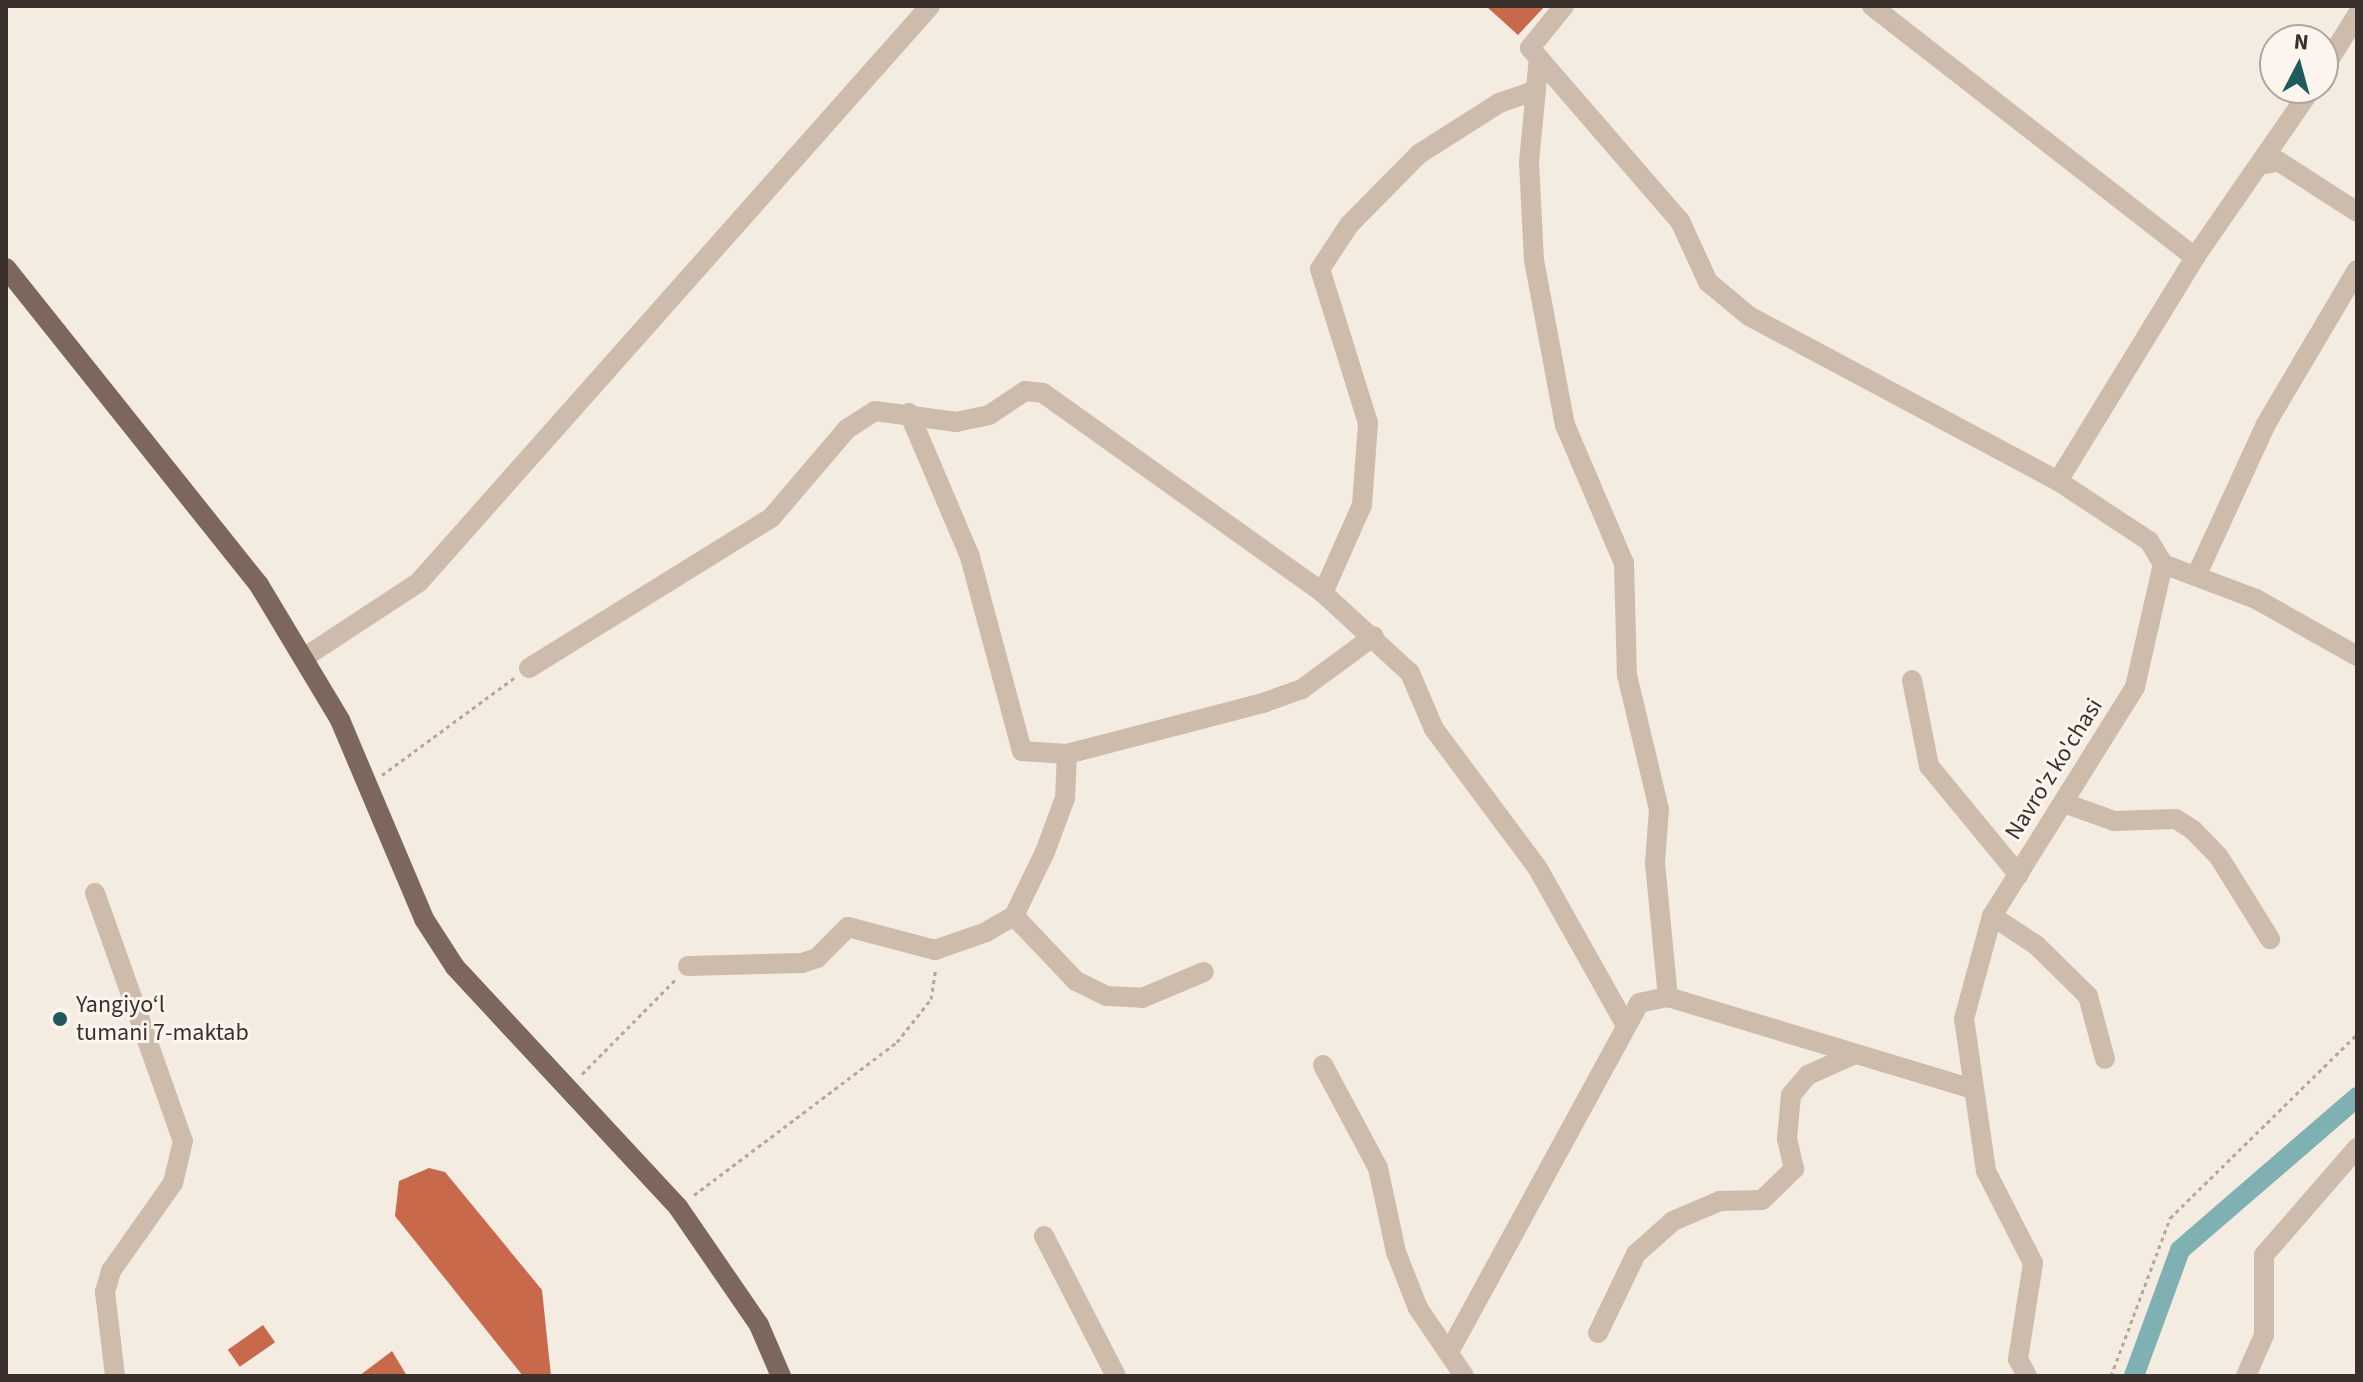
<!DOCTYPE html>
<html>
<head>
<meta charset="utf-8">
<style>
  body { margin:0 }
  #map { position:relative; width:2363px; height:1382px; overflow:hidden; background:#f4ebe1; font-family:"Source Sans 3",sans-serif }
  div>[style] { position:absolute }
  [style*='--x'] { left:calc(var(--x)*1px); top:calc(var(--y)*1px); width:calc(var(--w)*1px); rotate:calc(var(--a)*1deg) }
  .canal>* { height:20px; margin:-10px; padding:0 10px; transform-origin:10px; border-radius:10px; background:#7fb0b2 }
  .building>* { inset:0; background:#c8694b; transform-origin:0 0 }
  .path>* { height:3px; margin-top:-1.5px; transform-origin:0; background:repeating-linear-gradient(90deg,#b9a596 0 4px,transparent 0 8px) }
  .minor>* { height:20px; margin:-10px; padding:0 10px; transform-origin:10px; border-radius:10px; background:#cdbbac }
  .major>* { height:20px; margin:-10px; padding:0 10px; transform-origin:10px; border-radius:10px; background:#7d675c }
  .dots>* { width:22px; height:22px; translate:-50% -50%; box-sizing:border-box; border:4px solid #fbf5ee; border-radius:50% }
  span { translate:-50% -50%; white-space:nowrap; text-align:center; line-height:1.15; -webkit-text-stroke:6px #fbf5ee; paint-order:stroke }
  .street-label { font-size:24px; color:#3b302b }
  .poi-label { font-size:24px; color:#3b302b }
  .left { translate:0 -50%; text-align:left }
  .frame { position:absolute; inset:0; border:8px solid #3b302b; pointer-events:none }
  .north { position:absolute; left:2259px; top:24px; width:80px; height:80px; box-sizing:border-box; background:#fbf5ee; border:2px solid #aea6a0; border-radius:50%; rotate:6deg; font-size:22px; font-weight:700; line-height:32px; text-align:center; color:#3b302b }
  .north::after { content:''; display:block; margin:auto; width:28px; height:36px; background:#1f5a5e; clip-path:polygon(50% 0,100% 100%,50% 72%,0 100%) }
</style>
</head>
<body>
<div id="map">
  <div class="canal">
    <i style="--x:2134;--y:1376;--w:134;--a:-69.9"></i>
    <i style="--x:2180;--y:1250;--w:234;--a:-40.8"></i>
  </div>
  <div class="building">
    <i style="clip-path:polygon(1486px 6px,1545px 6px,1518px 35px)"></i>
    <i style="clip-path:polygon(429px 1168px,445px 1172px,542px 1290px,551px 1376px,523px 1376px,395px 1216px,399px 1181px)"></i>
    <i style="left:263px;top:1325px;width:21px;height:43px;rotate:55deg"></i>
    <i style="clip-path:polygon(392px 1351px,407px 1376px,359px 1376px)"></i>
  </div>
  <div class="path">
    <i style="--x:382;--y:775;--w:164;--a:-36.3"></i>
    <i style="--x:582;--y:1074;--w:132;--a:-45.3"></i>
    <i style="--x:694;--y:1195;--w:254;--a:-37"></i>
    <i style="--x:897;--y:1042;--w:55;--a:-51.7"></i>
    <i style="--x:931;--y:999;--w:31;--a:-81"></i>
    <i style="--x:2111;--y:1376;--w:169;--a:-69.5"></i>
    <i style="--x:2170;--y:1218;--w:262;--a:-44.5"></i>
  </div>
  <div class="minor">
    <i style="--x:1564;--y:6;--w:54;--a:129"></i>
    <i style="--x:1530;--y:48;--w:229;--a:49.1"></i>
    <i style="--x:1680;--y:221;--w:67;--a:65.3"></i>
    <i style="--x:1708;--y:282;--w:53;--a:39.7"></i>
    <i style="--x:1749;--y:316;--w:350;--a:28.1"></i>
    <i style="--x:1872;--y:6;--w:409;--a:37.9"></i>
    <i style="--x:1539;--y:58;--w:104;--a:95.5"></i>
    <i style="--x:1529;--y:162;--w:98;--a:87.1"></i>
    <i style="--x:1534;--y:260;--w:168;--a:79.4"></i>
    <i style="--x:1565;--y:425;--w:150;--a:66.9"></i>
    <i style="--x:1624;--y:563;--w:112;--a:88.5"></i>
    <i style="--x:1627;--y:675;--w:138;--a:76.6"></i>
    <i style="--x:1659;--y:809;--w:54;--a:94.2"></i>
    <i style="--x:1655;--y:863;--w:135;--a:84.5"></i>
    <i style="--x:2323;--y:70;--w:65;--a:-58.3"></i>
    <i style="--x:2266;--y:164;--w:12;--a:-14"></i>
    <i style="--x:2278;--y:161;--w:94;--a:32.8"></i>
    <i style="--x:909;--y:413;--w:156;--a:67"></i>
    <i style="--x:970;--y:557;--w:201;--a:75"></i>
    <i style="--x:1022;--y:751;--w:45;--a:3.8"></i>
    <i style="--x:1067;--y:754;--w:203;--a:-14.6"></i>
    <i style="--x:1263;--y:703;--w:41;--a:-19.7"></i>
    <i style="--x:1302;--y:689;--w:89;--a:-36.4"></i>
    <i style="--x:2163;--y:564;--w:99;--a:20.6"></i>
    <i style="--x:2256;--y:599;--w:116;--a:29.4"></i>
    <i style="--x:2198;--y:572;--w:163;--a:-65.3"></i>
    <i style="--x:2266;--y:424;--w:179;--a:-59.4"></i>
    <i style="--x:1323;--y:593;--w:96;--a:-66.1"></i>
    <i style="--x:1362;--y:505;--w:82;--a:-85.8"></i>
    <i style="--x:1368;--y:423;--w:161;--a:-107.3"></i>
    <i style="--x:1320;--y:269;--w:53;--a:-56.6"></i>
    <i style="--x:1349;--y:225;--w:100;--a:-45.4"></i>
    <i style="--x:1419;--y:154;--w:95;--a:-32.5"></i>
    <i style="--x:1499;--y:103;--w:39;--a:-19"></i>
    <i style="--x:305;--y:657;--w:136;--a:-33.3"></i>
    <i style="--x:419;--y:582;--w:770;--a:-48.42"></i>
    <i style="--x:529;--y:668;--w:285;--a:-31.8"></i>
    <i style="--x:771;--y:518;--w:117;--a:-49.5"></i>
    <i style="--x:847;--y:429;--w:33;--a:-33"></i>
    <i style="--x:875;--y:411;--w:82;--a:7.7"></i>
    <i style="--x:956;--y:422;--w:34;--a:-12"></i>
    <i style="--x:989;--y:415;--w:43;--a:-33.7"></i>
    <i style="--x:1025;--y:391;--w:18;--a:6"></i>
    <i style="--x:1043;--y:393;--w:344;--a:35.5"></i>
    <i style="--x:1323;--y:593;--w:118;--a:42.6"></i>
    <i style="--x:1410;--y:673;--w:61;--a:66.8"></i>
    <i style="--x:1434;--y:729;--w:172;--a:53.3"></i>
    <i style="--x:1537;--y:867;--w:178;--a:60.7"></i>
    <i style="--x:1912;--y:680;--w:88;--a:78.8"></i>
    <i style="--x:1929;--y:766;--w:141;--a:50.5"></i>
    <i style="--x:2064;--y:803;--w:53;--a:19.8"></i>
    <i style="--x:2114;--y:821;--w:62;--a:-1.8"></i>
    <i style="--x:2176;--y:819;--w:20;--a:33"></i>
    <i style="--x:2193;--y:830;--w:37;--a:46"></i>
    <i style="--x:2219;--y:857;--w:97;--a:58.1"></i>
    <i style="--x:95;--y:893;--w:263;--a:70.5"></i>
    <i style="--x:183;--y:1141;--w:43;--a:103.4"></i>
    <i style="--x:173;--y:1183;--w:108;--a:125.2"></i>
    <i style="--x:111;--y:1271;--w:22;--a:106"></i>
    <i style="--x:105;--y:1292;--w:85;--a:83.2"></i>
    <i style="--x:1014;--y:916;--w:90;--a:46.4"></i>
    <i style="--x:1076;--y:981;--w:34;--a:26"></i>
    <i style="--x:1107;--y:996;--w:35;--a:3"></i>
    <i style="--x:1142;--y:998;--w:67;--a:-22.8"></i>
    <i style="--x:1992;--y:916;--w:53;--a:33.4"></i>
    <i style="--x:2036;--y:945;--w:73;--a:44.4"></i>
    <i style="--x:2088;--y:996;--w:65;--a:74.9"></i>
    <i style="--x:688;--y:966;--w:114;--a:-1.5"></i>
    <i style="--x:802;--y:963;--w:16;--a:-18"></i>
    <i style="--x:817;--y:958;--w:44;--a:-45"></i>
    <i style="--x:848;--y:927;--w:90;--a:14.8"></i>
    <i style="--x:935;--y:950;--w:54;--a:-19.4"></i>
    <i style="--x:986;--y:932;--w:32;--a:-30"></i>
    <i style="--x:1014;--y:916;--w:71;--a:-64.2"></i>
    <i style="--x:1045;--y:852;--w:58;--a:-69.7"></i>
    <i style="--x:1065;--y:798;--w:44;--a:-87.4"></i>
    <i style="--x:1323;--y:1065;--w:117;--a:61.9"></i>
    <i style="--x:1378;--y:1168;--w:86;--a:77.9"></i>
    <i style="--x:1396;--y:1252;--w:60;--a:68.6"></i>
    <i style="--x:1418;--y:1308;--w:82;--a:55.9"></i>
    <i style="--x:1044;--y:1236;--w:157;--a:62.8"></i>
    <i style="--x:1598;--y:1333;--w:88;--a:-64.3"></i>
    <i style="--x:1636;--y:1254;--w:50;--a:-41.7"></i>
    <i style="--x:1673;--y:1221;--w:51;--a:-23.1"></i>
    <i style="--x:1720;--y:1201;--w:42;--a:-1.4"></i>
    <i style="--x:1762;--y:1200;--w:45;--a:-44.1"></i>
    <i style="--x:1794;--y:1169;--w:31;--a:-103"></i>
    <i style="--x:1787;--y:1139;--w:44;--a:-84.8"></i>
    <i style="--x:1791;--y:1095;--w:26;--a:-50"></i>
    <i style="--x:1808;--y:1075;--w:51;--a:-24.1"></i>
    <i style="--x:1449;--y:1352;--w:397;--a:-61.4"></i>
    <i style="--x:1639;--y:1003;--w:30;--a:-12"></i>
    <i style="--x:1668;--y:997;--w:314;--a:16.8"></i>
    <i style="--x:2027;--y:1376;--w:19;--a:-118"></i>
    <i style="--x:2018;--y:1359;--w:97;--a:-81.1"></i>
    <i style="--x:2033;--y:1263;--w:103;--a:-117.1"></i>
    <i style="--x:1986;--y:1171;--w:154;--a:-98.2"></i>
    <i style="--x:1964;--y:1019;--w:107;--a:-74.8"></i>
    <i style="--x:1992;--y:916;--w:270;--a:-58"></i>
    <i style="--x:2135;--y:687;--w:126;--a:-77.2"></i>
    <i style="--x:2163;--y:564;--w:27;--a:-121"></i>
    <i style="--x:2149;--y:541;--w:109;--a:-146.6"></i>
    <i style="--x:2058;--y:481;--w:263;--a:-58.5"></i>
    <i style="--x:2195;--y:257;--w:206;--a:-55.3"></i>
    <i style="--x:2246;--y:1376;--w:45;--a:-66.3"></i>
    <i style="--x:2264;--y:1335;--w:80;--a:-90"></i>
    <i style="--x:2264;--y:1255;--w:142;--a:-49"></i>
  </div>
  <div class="major">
    <i style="--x:6;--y:268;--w:406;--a:51.4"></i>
    <i style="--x:259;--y:585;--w:157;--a:59"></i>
    <i style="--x:340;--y:720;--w:216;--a:67.1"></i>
    <i style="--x:424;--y:919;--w:57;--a:57.1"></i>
    <i style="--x:455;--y:967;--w:328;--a:47.1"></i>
    <i style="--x:678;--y:1207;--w:143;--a:55.5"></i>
    <i style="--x:759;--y:1325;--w:56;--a:66.7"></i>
  </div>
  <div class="dots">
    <i style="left:60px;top:1019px;background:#1f5a5e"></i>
  </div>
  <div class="street-label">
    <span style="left:2054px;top:769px;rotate:-58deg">Navro'z ko'chasi</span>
  </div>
  <div class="poi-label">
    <span class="left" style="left:76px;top:1019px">Yangiyo‘l<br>tumani 7-maktab</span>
  </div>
  <div class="frame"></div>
  <div class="north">N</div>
</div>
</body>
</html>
